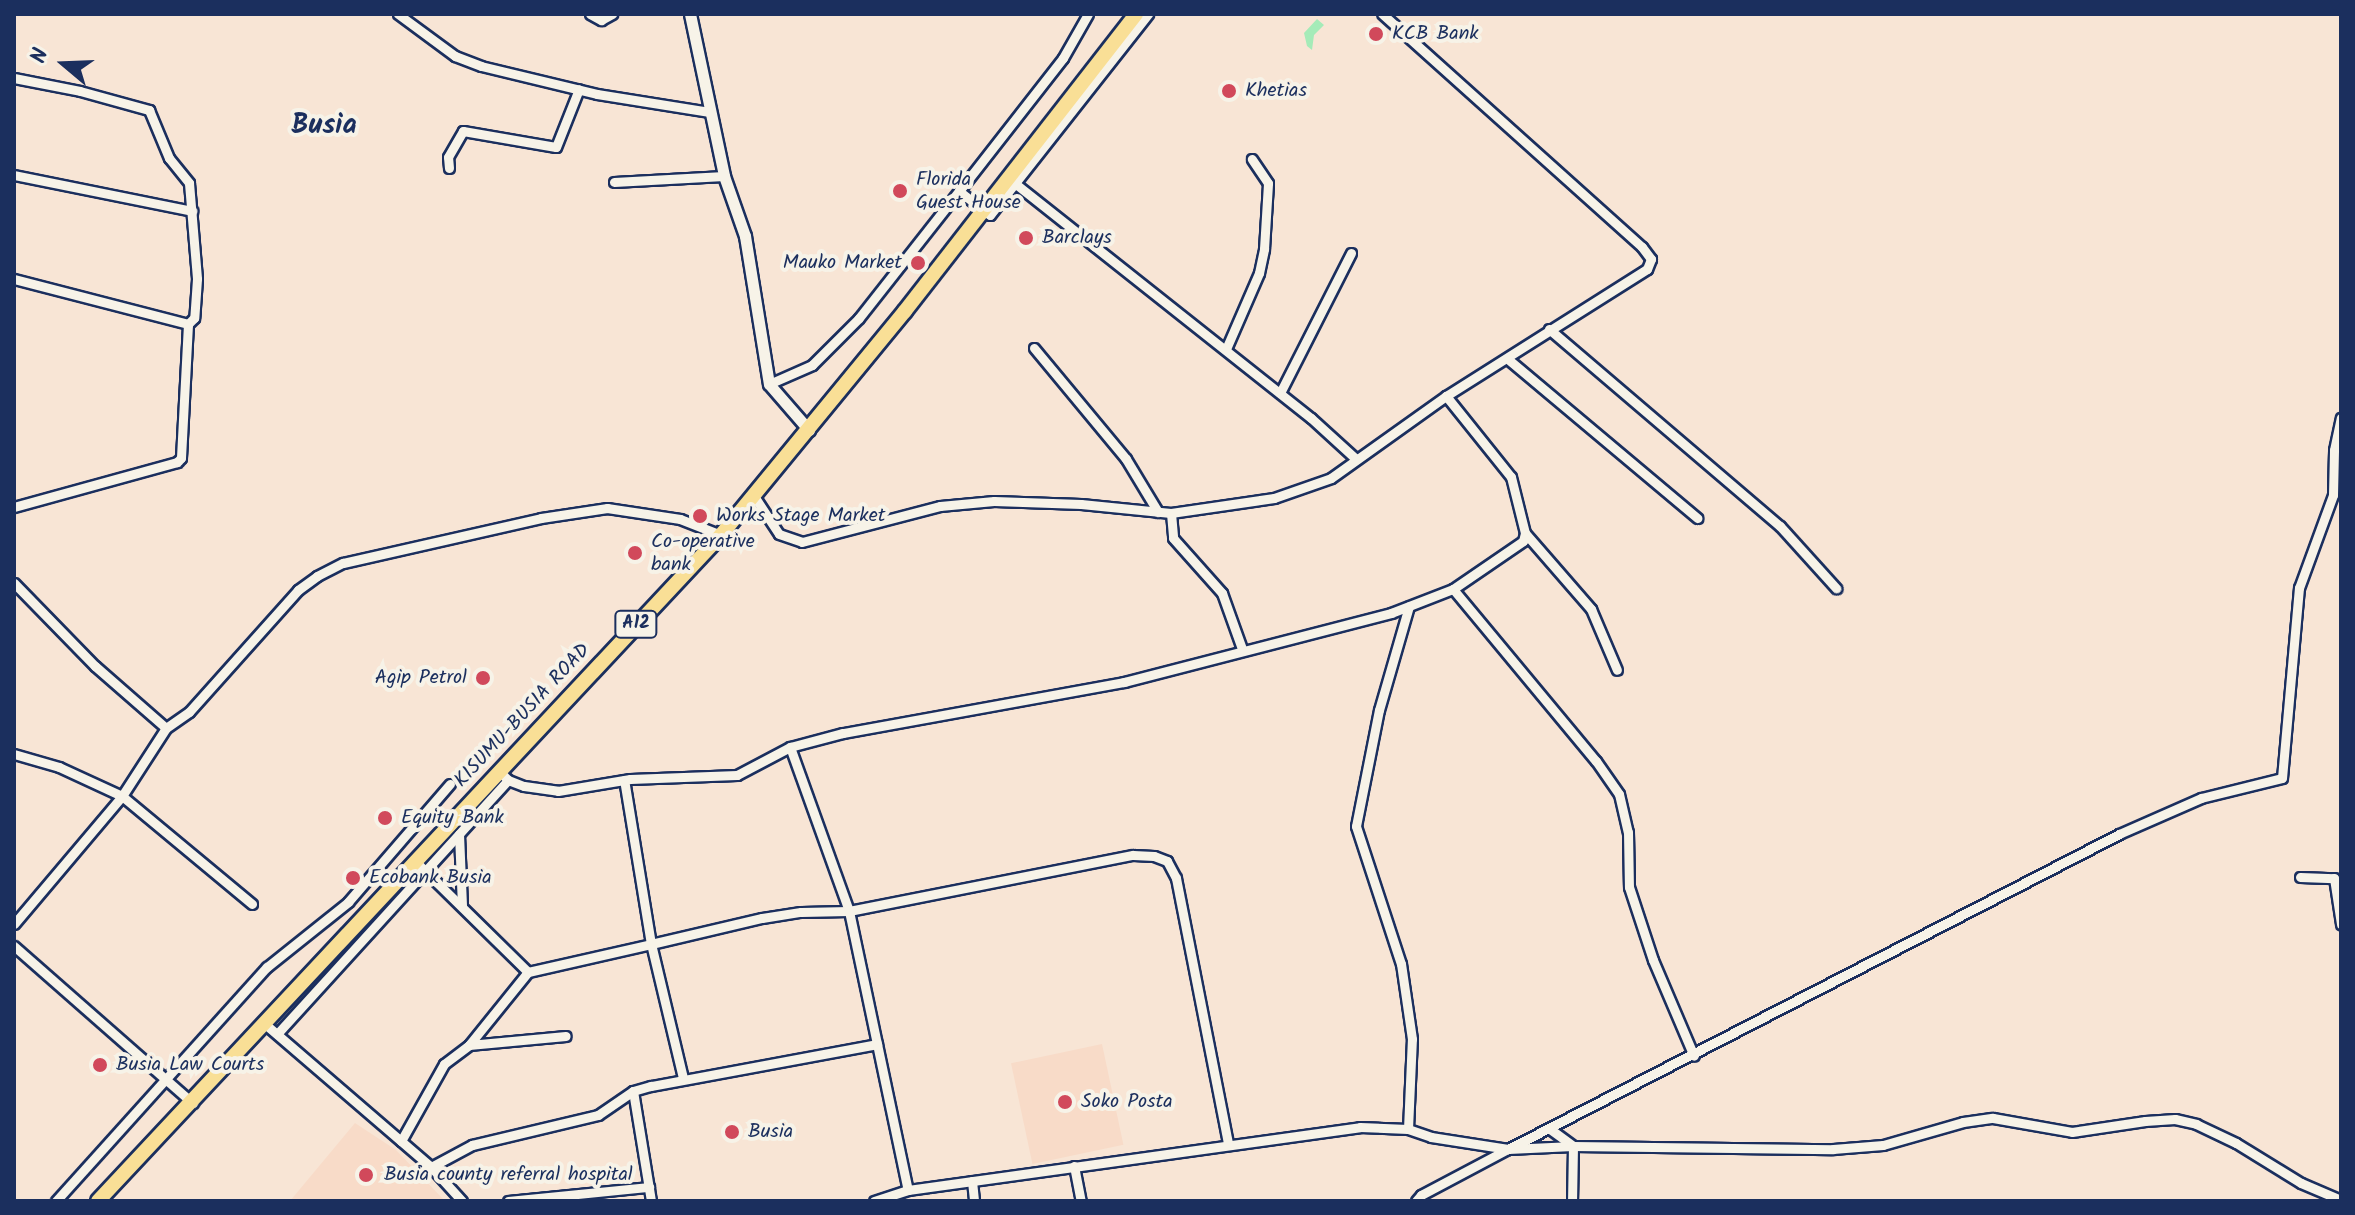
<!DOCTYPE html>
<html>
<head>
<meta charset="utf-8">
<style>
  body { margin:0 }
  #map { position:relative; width:2355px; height:1215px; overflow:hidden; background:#f8e5d5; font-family:Kalam,sans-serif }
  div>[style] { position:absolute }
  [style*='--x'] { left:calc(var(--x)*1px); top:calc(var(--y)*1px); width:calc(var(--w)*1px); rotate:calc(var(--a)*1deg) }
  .built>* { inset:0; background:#f8dbc8; transform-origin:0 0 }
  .green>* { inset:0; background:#a5ebb8 }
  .roads { filter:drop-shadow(2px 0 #1b2f5e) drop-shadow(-2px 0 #1b2f5e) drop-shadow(0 2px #1b2f5e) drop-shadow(0 -2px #1b2f5e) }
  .minor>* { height:9px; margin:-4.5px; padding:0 4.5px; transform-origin:4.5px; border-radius:4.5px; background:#f7f3e8 }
  .tertiary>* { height:11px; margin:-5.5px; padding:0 5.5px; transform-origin:5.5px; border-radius:5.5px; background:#f7f3e8 }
  .trunk>* { height:14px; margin:-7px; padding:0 7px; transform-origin:7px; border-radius:7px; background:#f9df96 }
  .dots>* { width:22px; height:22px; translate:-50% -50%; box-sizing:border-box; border:4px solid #f7f3e8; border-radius:50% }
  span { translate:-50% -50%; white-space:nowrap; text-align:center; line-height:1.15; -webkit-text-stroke:8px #f7f3e8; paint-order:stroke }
  .shield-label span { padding:2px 6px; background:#f7f3e8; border:2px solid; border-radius:6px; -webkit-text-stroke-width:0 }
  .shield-label { font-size:18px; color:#1b2f5e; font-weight:700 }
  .poi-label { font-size:20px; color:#1b2f5e }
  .left { translate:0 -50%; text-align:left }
  .right { translate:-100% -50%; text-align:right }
  .street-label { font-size:20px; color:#1b2f5e }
  .district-label { font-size:28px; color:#1b2f5e; font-weight:700 }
  .frame { position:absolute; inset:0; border:16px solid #1b2f5e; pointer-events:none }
  .north { position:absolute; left:24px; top:24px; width:80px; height:80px; -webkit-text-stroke:6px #f7f3e8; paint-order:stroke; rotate:289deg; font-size:22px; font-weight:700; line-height:32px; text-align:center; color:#1b2f5e }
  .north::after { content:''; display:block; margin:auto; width:28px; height:36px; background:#1b2f5e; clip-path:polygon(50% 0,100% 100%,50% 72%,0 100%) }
</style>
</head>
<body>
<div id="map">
  <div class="built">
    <i style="left:1102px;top:1044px;width:103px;height:93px;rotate:78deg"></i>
    <i style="clip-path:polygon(355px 1123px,396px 1150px,445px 1201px,290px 1201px)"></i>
  </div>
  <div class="green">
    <i style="clip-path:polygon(1317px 19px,1324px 25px,1314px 35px,1312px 50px,1307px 46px,1304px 33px)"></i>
  </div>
  <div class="roads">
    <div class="minor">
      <i style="--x:398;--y:14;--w:71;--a:36.4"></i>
      <i style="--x:455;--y:56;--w:28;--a:21"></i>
      <i style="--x:481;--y:66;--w:119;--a:13.6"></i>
      <i style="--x:597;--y:94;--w:114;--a:9.1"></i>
      <i style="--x:590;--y:14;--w:13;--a:29"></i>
      <i style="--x:601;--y:20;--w:13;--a:-29"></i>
      <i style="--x:1088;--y:14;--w:51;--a:119.6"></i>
      <i style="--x:1063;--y:58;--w:169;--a:128"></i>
      <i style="--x:959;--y:191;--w:39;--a:38"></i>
      <i style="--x:990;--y:215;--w:256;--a:-51.8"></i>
      <i style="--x:14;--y:78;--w:67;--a:11.1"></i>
      <i style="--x:80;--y:91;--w:72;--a:15.4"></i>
      <i style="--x:149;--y:110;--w:52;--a:67.4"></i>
      <i style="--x:169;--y:158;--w:32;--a:51"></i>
      <i style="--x:189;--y:183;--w:96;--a:85.2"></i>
      <i style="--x:197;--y:279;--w:39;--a:94"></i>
      <i style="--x:194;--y:318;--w:8;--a:135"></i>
      <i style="--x:188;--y:324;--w:134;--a:93"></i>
      <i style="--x:181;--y:458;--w:6;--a:135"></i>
      <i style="--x:177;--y:462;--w:169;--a:164.6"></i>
      <i style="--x:449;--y:168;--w:11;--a:-95"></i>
      <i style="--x:448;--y:157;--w:30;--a:-60"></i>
      <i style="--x:463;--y:131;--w:94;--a:9.8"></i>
      <i style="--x:556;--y:147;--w:62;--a:-68.4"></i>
      <i style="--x:14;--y:175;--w:182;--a:11.4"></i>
      <i style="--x:614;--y:182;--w:110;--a:-3.1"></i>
      <i style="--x:1017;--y:185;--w:375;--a:38.4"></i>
      <i style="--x:1311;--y:418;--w:61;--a:42.3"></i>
      <i style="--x:14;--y:279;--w:180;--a:14.5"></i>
      <i style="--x:1549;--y:329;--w:304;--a:40.5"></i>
      <i style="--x:1780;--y:526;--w:84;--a:47.9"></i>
      <i style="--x:1034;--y:348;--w:144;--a:50.3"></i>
      <i style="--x:1126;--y:459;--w:62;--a:58.9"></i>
      <i style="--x:1226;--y:349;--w:83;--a:-66.5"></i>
      <i style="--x:1259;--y:273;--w:25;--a:-78"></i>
      <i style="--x:1264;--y:249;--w:66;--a:-86.5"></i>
      <i style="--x:1268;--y:183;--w:29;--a:-124"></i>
      <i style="--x:1509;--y:360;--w:246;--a:40"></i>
      <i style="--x:769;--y:384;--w:47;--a:-23.8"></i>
      <i style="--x:812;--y:365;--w:66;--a:-45"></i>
      <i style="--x:859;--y:318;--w:162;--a:-51.8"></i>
      <i style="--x:1280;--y:393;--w:157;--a:-63.1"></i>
      <i style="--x:754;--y:496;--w:45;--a:56.7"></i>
      <i style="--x:779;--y:534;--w:24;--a:19"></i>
      <i style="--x:802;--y:542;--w:143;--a:-14.6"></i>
      <i style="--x:940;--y:506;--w:54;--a:-5.3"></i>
      <i style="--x:994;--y:501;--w:87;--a:2"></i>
      <i style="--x:1081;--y:504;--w:90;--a:5.7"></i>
      <i style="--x:1171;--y:513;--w:104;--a:-8.3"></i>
      <i style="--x:1274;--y:498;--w:60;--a:-19.3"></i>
      <i style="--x:1331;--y:478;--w:141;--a:-35.5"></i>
      <i style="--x:1446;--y:396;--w:238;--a:-32.3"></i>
      <i style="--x:1647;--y:269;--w:11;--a:-68"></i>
      <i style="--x:1651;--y:259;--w:15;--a:-127"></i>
      <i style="--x:1642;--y:247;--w:349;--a:-138.1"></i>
      <i style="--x:1171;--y:513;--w:25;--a:85"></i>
      <i style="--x:1173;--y:538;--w:74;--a:48.3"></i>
      <i style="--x:1222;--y:593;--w:59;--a:70.3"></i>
      <i style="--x:1525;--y:533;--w:101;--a:49"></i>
      <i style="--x:1591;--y:609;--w:66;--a:66.9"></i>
      <i style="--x:14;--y:583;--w:116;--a:45.7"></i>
      <i style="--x:95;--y:666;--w:94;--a:41.1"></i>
      <i style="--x:1453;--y:589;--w:224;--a:50.3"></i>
      <i style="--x:1596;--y:761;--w:40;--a:55.1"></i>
      <i style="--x:1619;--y:794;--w:39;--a:77"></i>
      <i style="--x:1628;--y:832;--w:55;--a:89"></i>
      <i style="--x:1629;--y:887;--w:77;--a:71.8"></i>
      <i style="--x:1653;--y:960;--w:104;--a:66.9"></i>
      <i style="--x:790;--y:747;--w:174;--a:70.2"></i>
      <i style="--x:849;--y:911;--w:285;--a:78.1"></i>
      <i style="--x:14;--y:754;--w:47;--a:16.1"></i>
      <i style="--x:59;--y:767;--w:69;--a:24.7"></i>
      <i style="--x:122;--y:796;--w:169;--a:39.7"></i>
      <i style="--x:500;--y:772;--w:11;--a:45"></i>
      <i style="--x:508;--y:780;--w:17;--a:21"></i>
      <i style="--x:524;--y:786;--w:34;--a:8"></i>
      <i style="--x:558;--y:791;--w:73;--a:-9.5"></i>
      <i style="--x:630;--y:779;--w:107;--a:-2.1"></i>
      <i style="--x:737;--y:775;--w:60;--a:-27.8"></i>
      <i style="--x:790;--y:747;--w:55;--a:-14.8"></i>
      <i style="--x:843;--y:733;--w:286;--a:-10.3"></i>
      <i style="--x:1124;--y:682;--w:276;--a:-14.5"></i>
      <i style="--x:1391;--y:613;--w:66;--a:-21.2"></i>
      <i style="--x:1453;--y:589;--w:85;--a:-34.4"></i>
      <i style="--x:1523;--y:541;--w:8;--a:-76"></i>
      <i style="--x:1525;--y:533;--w:58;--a:-104"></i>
      <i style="--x:1511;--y:477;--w:104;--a:-128.7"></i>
      <i style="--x:459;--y:834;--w:72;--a:87.6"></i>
      <i style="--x:416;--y:862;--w:157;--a:44.5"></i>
      <i style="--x:528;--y:972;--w:126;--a:-12.8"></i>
      <i style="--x:651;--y:944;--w:166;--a:-99.3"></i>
      <i style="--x:2300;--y:877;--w:34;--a:2"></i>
      <i style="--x:2334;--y:878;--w:47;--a:81.3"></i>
      <i style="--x:14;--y:924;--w:167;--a:-49.8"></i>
      <i style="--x:122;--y:796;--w:81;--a:-57.1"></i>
      <i style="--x:166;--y:728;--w:28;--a:-35"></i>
      <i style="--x:189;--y:712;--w:164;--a:-48.2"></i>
      <i style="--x:298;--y:590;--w:24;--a:-36"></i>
      <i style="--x:317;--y:576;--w:29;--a:-27"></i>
      <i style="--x:343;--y:563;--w:203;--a:-12.8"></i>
      <i style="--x:541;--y:518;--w:67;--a:-8.6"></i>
      <i style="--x:607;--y:508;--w:74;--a:8.6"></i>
      <i style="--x:680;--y:519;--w:44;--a:21.3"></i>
      <i style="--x:14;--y:946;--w:238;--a:41.3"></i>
      <i style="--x:265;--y:1024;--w:219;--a:40.7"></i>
      <i style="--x:431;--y:1167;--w:46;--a:47.6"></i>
      <i style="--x:277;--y:1034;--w:343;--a:-47.7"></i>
      <i style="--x:469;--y:1045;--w:97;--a:-5.3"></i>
      <i style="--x:683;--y:1078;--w:138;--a:-103.4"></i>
      <i style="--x:651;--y:944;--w:114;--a:-13.2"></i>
      <i style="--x:762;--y:918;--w:39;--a:-9"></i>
      <i style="--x:801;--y:912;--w:48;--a:-1.2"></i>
      <i style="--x:849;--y:911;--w:289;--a:-11.2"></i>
      <i style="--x:1133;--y:855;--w:21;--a:3"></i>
      <i style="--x:1154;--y:856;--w:14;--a:21"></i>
      <i style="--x:1167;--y:861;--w:19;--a:62"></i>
      <i style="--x:1176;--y:878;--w:270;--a:78.9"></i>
      <i style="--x:633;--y:1091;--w:111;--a:80.7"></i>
      <i style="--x:1408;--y:1129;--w:90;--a:-87.5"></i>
      <i style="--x:1412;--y:1039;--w:76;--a:-98.3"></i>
      <i style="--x:1401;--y:964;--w:145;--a:-108.1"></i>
      <i style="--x:1356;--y:826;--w:118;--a:-78.8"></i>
      <i style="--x:1379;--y:710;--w:108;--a:-73.9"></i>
      <i style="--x:1550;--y:1129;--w:29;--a:36"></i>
      <i style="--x:1573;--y:1146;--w:55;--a:91"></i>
      <i style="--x:401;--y:1141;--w:88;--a:-60.8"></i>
      <i style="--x:444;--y:1064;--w:31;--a:-37"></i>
      <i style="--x:469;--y:1045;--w:94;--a:-51.1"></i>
      <i style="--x:1074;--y:1166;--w:36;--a:79"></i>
      <i style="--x:431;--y:1167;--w:47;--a:-28.2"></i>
      <i style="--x:472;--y:1145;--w:130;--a:-13.4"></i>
      <i style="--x:598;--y:1115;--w:42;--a:-34.4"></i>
      <i style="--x:633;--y:1091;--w:19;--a:-16"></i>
      <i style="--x:651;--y:1086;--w:230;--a:-10.5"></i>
      <i style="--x:972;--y:1181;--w:20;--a:84"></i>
      <i style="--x:56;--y:1201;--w:315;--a:-48"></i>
      <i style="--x:267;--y:967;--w:104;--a:-38.7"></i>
      <i style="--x:348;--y:902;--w:156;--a:-49.2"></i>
      <i style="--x:508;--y:1201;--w:142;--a:-5.7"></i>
      <i style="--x:874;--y:1201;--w:36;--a:-18"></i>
      <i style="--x:908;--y:1190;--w:456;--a:-7.9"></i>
      <i style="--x:1360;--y:1127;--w:48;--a:2.4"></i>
      <i style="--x:1408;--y:1129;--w:24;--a:19"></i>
      <i style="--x:1431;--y:1137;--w:78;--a:8.9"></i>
      <i style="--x:1508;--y:1149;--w:65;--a:-2.6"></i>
      <i style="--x:1573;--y:1146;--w:260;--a:0.7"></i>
      <i style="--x:1833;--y:1149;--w:50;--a:-4.6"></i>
      <i style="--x:1883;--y:1145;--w:83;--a:-16"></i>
      <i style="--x:1963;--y:1122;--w:30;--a:-8"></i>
      <i style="--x:1993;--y:1118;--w:80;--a:10"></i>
      <i style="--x:2072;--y:1132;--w:74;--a:-8.6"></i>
      <i style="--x:2145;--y:1121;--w:30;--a:-4"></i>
      <i style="--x:2175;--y:1119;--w:22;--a:13"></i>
      <i style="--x:2196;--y:1124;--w:44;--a:25.4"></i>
      <i style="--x:2236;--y:1143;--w:76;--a:31.6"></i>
      <i style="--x:2301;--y:1183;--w:43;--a:23"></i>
      <i style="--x:1416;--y:1201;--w:8;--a:-50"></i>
      <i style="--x:1421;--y:1195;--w:98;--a:-27.9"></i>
      <i style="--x:1508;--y:1149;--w:687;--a:-27.27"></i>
      <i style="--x:2119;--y:834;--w:90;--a:-23.7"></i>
      <i style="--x:2201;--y:798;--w:83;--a:-13.9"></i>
      <i style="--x:2282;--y:778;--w:191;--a:-84.9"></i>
      <i style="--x:2299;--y:588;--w:99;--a:-69.9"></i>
      <i style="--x:2333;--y:495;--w:45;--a:-88.7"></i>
      <i style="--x:2334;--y:450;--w:33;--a:-78"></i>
    </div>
    <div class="tertiary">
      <i style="--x:690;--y:14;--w:166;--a:78.1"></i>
      <i style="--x:724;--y:176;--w:64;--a:70.7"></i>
      <i style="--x:745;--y:236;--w:150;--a:80.8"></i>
      <i style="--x:769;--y:384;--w:61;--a:49"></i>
    </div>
    <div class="trunk">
      <i style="--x:98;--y:1201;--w:912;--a:-46.91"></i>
      <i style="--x:721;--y:535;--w:290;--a:-50.6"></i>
      <i style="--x:905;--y:311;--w:376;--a:-52.1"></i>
    </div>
  </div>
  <div class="dots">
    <i style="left:1376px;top:34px;background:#d1495b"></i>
    <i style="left:1229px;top:91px;background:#d1495b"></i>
    <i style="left:900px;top:191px;background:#d1495b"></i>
    <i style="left:1026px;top:238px;background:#d1495b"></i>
    <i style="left:918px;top:263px;background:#d1495b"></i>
    <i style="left:700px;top:516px;background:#d1495b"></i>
    <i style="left:635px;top:553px;background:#d1495b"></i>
    <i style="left:483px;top:678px;background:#d1495b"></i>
    <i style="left:385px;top:818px;background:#d1495b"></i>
    <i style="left:353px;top:878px;background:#d1495b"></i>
    <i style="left:100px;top:1065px;background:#d1495b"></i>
    <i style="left:1065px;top:1102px;background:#d1495b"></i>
    <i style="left:732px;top:1132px;background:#d1495b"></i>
    <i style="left:366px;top:1175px;background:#d1495b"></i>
  </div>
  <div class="shield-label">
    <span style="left:636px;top:624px">A12</span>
  </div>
  <div class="poi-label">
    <span class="left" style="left:1392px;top:34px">KCB Bank</span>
    <span class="left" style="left:1245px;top:91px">Khetias</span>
    <span class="left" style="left:916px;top:192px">Florida<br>Guest House</span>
    <span class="left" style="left:1042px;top:238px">Barclays</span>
    <span class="right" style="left:902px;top:263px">Mauko Market</span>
    <span class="left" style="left:716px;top:516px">Works Stage Market</span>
    <span class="left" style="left:651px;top:554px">Co-operative<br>bank</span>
    <span class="right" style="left:467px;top:678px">Agip Petrol</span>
    <span class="left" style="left:401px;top:818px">Equity Bank</span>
    <span class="left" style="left:369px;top:878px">Ecobank Busia</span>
    <span class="left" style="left:116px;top:1065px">Busia Law Courts</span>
    <span class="left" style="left:1081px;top:1102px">Soko Posta</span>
    <span class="left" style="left:748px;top:1132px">Busia</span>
    <span class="left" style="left:384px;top:1175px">Busia county referral hospital</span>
  </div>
  <div class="street-label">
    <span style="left:523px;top:716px;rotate:-47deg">KISUMU-BUSIA ROAD</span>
  </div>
  <div class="district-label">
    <span style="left:324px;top:126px">Busia</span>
  </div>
  <div class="frame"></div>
  <div class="north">N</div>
</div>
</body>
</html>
